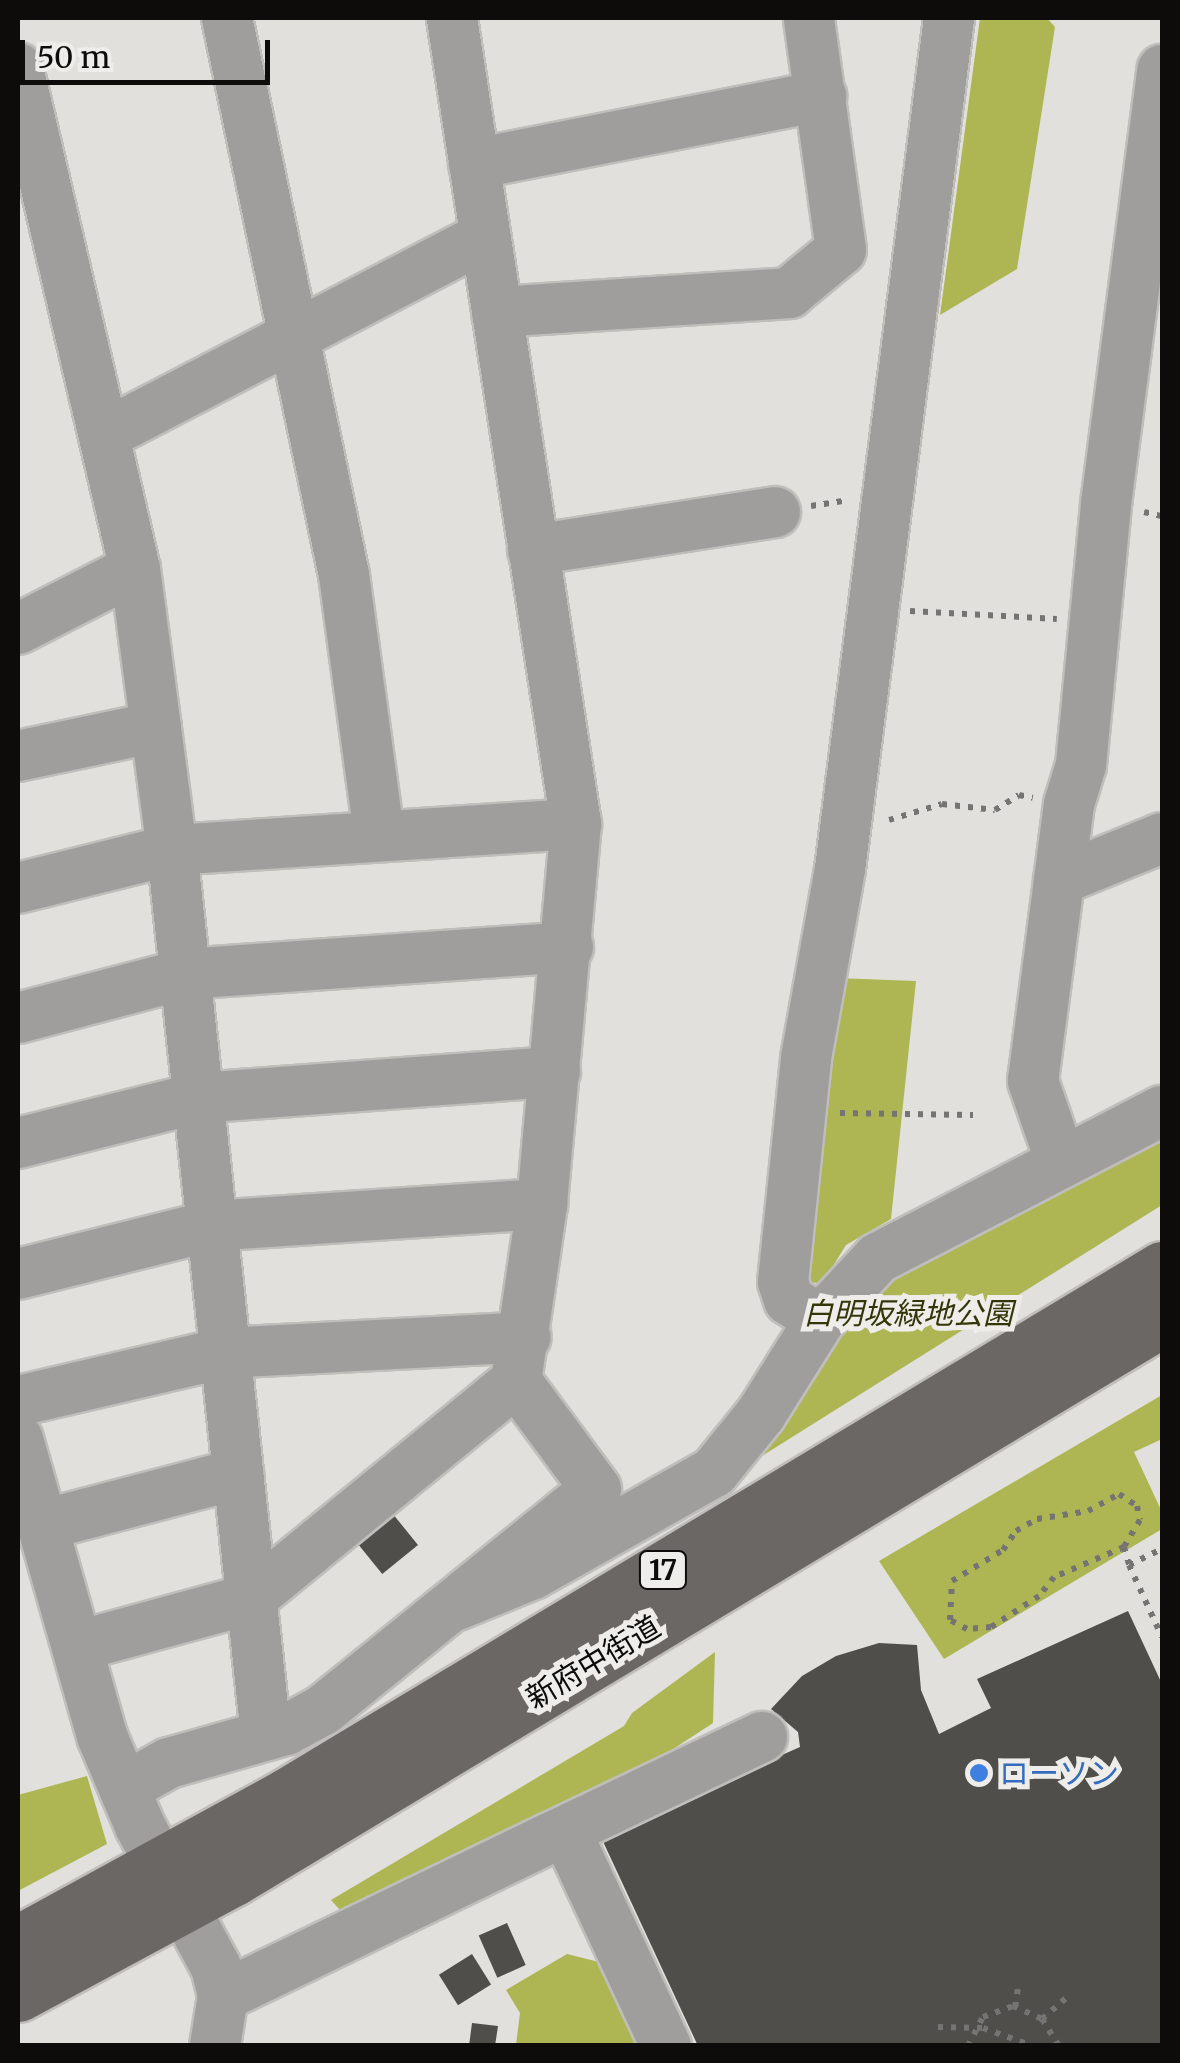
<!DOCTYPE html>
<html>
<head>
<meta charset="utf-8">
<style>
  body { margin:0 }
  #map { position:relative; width:1180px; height:2063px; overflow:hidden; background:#e1e0dc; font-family:Merriweather,"Noto Sans JP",serif }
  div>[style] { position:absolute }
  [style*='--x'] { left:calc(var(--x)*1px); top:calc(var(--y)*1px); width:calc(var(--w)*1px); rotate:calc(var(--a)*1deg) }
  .green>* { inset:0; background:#aeb653 }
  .building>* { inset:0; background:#4f4e4a; transform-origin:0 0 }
  .path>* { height:6px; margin-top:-3px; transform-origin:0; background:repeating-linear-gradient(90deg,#757472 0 5px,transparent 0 13px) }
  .roads { filter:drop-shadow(2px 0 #bfbebb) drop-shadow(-2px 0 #bfbebb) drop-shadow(0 2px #bfbebb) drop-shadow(0 -2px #bfbebb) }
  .minor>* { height:50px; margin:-25px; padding:0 25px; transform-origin:25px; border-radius:25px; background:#9f9e9d }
  .major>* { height:55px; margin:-27.5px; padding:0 27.5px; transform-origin:27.5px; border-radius:27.5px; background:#6a6765 }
  .dots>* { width:28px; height:28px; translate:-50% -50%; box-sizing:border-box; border:5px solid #eeede9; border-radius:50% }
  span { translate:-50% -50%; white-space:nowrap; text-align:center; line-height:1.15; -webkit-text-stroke:10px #eeede9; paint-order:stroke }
  .shield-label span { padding:2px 8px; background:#eeede9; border:2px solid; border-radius:8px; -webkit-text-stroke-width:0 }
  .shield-label { font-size:28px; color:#0d0c0b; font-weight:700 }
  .park-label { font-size:30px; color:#323609; font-style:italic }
  .street-label { font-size:30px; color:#0d0c0b }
  .shop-label { font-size:30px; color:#366cbe }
  .left { translate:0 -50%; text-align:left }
  .frame { position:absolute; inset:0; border:20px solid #0d0c0b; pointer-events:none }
  .scale { position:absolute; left:20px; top:40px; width:250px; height:45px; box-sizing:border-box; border:5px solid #0d0c0b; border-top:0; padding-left:12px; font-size:30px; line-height:35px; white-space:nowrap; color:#0d0c0b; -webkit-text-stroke:8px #eeede9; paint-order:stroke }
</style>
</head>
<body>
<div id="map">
  <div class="green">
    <i style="clip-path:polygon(980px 18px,1047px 18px,1055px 27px,1017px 269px,940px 315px)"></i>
    <i style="clip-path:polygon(836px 978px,916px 981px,891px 1219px,846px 1245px,822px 1284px,805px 1281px)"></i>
    <i style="clip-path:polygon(1162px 1136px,1162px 1205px,754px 1461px,880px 1278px)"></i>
    <i style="clip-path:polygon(1162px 1395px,1162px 1439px,1134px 1452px,1162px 1512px,1162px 1529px,944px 1659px,879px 1561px)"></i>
    <i style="clip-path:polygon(715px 1652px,713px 1723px,626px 1780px,355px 1908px,339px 1909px,331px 1900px,624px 1726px,632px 1713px)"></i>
    <i style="clip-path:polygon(87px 1776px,107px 1844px,18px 1891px,18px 1795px)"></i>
    <i style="clip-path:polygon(567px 1954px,607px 1964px,644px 2045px,516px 2045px,520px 2013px,506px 1990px)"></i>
  </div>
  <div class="building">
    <i style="left:384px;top:1503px;width:54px;height:46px;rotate:51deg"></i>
    <i style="clip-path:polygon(1128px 1611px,1162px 1684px,1162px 2046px,698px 2046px,600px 1835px,800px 1747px,798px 1732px,771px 1709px,802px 1676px,836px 1656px,879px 1643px,917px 1645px,921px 1690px,939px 1734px,991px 1708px,977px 1679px)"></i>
    <i style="left:507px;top:1923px;width:46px;height:31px;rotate:66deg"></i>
    <i style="left:472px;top:1954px;width:36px;height:39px;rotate:58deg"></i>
    <i style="clip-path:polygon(472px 2023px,498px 2026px,495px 2046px,469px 2046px)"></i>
  </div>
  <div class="path">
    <i style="--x:811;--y:506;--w:37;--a:-9"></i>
    <i style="--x:1144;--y:512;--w:18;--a:13"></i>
    <i style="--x:910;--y:611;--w:147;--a:3.1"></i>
    <i style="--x:889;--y:820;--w:55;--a:-16.8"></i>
    <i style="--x:942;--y:804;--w:53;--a:6.5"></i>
    <i style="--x:995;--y:810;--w:28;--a:-32"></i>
    <i style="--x:1019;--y:795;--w:14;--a:12"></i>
    <i style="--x:840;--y:1113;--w:133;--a:0.9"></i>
    <i style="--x:1119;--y:1494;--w:22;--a:34"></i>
    <i style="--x:1137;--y:1506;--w:14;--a:78"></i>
    <i style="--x:1140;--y:1520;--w:31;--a:121"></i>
    <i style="--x:1124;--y:1547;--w:76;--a:156.8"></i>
    <i style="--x:1054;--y:1577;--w:24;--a:128"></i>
    <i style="--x:1039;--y:1596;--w:57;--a:147.1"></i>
    <i style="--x:991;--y:1627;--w:24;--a:175"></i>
    <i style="--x:967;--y:1629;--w:19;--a:-152"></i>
    <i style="--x:950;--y:1620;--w:39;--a:-87"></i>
    <i style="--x:952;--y:1581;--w:60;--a:-31.3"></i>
    <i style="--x:1003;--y:1550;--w:23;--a:-56"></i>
    <i style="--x:1016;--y:1531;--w:24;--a:-30"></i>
    <i style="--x:1037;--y:1519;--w:52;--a:-8.9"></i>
    <i style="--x:1088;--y:1511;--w:35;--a:-29"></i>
    <i style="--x:1124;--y:1547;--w:19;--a:74"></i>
    <i style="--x:1129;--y:1565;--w:37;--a:-26"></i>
    <i style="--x:1129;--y:1565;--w:79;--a:65.4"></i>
    <i style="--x:1015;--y:2007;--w:19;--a:-81"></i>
    <i style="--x:1042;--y:2019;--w:35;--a:-41"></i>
    <i style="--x:938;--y:2027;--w:45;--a:1.3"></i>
    <i style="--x:983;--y:2028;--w:53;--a:19.8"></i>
    <i style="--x:968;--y:2046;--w:33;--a:-63"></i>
    <i style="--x:983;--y:2017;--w:32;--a:-20"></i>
    <i style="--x:1013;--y:2006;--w:32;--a:24"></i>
    <i style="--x:1042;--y:2019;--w:32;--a:58"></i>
  </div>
  <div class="roads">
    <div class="minor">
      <i style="--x:227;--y:18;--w:569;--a:78.14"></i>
      <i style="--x:344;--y:575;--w:262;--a:82.3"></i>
      <i style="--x:18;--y:68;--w:514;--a:76.86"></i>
      <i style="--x:135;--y:569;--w:283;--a:82.5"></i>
      <i style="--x:172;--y:850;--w:890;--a:83.94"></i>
      <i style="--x:474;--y:164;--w:354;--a:-11.1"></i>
      <i style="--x:497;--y:312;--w:293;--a:-3.7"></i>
      <i style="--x:789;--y:293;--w:67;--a:-39.6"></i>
      <i style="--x:841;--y:250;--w:234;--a:-97.9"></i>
      <i style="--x:104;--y:435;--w:429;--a:-27.5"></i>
      <i style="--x:533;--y:550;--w:245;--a:-8.9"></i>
      <i style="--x:18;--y:629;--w:131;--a:-27.1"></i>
      <i style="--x:18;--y:756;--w:141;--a:-11.9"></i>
      <i style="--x:1059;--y:880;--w:111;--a:-22.2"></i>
      <i style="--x:18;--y:888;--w:159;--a:-13.9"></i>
      <i style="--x:172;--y:850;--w:405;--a:-3.7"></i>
      <i style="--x:18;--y:1018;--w:172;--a:-14.8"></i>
      <i style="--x:184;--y:974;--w:385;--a:-4"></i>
      <i style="--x:18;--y:1143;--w:185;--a:-14.1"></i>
      <i style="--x:197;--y:1098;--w:359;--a:-4.2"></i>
      <i style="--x:1060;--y:1159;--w:83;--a:-109.1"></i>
      <i style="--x:1033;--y:1081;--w:279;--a:-82.6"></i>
      <i style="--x:1069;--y:804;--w:41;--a:-72.9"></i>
      <i style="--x:1081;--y:765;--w:262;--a:-84.5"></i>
      <i style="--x:1106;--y:504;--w:438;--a:-82.6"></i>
      <i style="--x:18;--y:1274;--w:198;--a:-14"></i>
      <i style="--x:210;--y:1226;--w:333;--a:-3.8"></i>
      <i style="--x:820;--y:1320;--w:37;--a:-147"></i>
      <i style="--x:789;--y:1300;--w:19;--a:-108"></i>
      <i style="--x:783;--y:1282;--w:225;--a:-84.1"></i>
      <i style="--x:806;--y:1058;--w:192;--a:-79.8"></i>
      <i style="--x:840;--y:869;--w:858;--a:-82.7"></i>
      <i style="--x:18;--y:1401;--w:212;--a:-13.1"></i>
      <i style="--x:224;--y:1353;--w:302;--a:-3"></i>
      <i style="--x:18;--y:1439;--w:309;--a:74.2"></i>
      <i style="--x:102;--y:1736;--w:98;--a:67.1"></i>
      <i style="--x:140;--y:1826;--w:160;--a:61.7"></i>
      <i style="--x:216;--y:1967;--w:30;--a:76"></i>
      <i style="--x:223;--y:1996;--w:51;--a:99.1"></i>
      <i style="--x:43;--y:1525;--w:202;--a:-14.7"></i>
      <i style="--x:457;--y:1605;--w:82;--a:-22.2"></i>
      <i style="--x:533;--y:1574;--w:208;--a:-29.4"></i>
      <i style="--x:714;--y:1472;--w:75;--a:-51"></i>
      <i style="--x:761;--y:1414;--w:111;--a:-57.9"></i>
      <i style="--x:820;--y:1320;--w:85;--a:-46.9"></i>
      <i style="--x:878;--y:1258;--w:320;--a:-27.4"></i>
      <i style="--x:78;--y:1646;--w:178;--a:-15.3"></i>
      <i style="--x:250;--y:1599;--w:344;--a:-39.3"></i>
      <i style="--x:516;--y:1381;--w:179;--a:-81.6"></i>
      <i style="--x:542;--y:1204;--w:382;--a:-84.9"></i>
      <i style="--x:576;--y:824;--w:815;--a:-98.75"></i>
      <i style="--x:124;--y:1788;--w:51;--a:-29.1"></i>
      <i style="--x:169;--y:1763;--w:122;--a:-15.8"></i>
      <i style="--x:286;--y:1730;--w:42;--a:-28.4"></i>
      <i style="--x:323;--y:1710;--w:351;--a:-39"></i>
      <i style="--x:596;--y:1489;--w:134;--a:-126.5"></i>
      <i style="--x:550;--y:1838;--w:235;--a:-25.5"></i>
      <i style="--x:223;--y:1996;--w:363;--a:-25.8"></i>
      <i style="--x:550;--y:1838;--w:18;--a:-6"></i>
      <i style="--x:568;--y:1836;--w:232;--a:65"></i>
    </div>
    <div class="major">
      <i style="--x:18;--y:1943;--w:308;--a:-28.7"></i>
      <i style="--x:288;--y:1795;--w:1020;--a:-31.04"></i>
      <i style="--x:18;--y:1994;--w:243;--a:-28.3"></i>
      <i style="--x:232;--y:1879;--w:1086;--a:-31.05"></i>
    </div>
  </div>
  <div class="dots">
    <i style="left:979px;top:1773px;background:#3f7fe0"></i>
  </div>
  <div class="shield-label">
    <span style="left:663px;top:1570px">17</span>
  </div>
  <div class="park-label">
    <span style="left:908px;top:1313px">白明坂緑地公園</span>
  </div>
  <div class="street-label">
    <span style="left:593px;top:1662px;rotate:-31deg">新府中街道</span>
  </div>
  <div class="shop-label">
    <span class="left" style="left:999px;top:1773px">ローソン</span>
  </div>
  <div class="frame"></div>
  <div class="scale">50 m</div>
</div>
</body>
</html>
